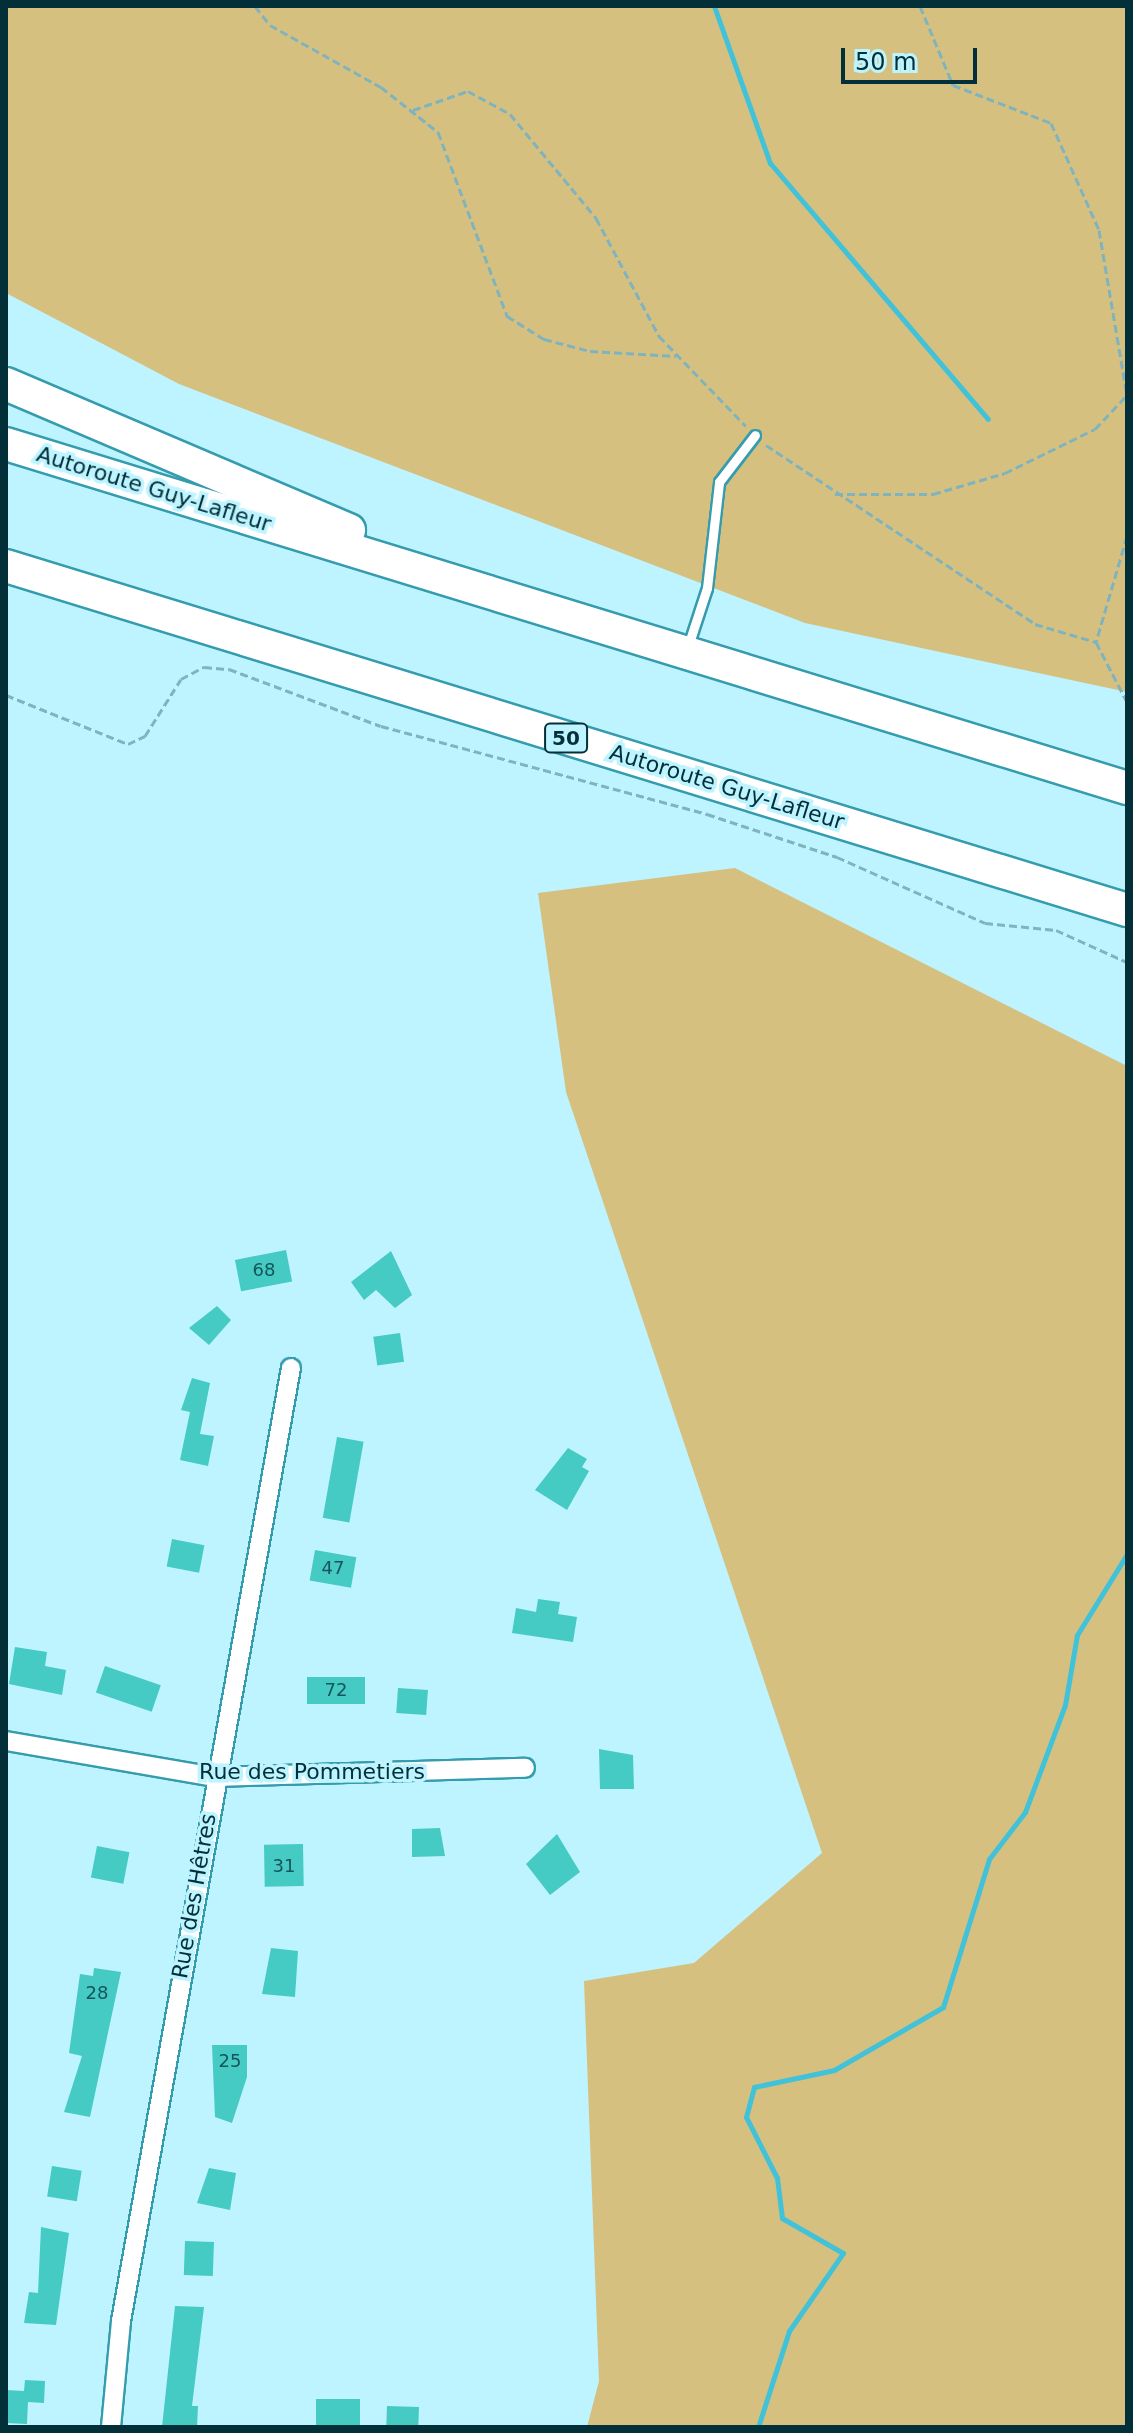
<!DOCTYPE html>
<html>
<head>
<meta charset="utf-8">
<style>
  body { margin:0 }
  #map { position:relative; width:1133px; height:2433px; overflow:hidden; background:#bdf4ff; font-family:"DejaVu Sans",sans-serif }
  div>[style] { position:absolute }
  [style*='--x'] { left:calc(var(--x)*1px); top:calc(var(--y)*1px); width:calc(var(--w)*1px); rotate:calc(var(--a)*1deg) }
  .green>* { inset:0; background:#d6c080 }
  .stream>* { height:5px; margin:-2.5px; padding:0 2.5px; transform-origin:2.5px; border-radius:2.5px; background:#41c2d8 }
  .building>* { inset:0; background:#45cac4; transform-origin:0 0 }
  .path>* { height:3px; margin-top:-1.5px; transform-origin:0; background:repeating-linear-gradient(90deg,#7fb3bd 0 8px,transparent 0 12px) }
  .roads { filter:drop-shadow(2px 0 #359cae) drop-shadow(-2px 0 #359cae) drop-shadow(0 2px #359cae) drop-shadow(0 -2px #359cae) }
  .lane>* { height:9px; margin:-4.5px; padding:0 4.5px; transform-origin:4.5px; border-radius:4.5px; background:#fff }
  .street>* { height:18px; margin:-9px; padding:0 9px; transform-origin:9px; border-radius:9px; background:#fff }
  .highway>* { height:32px; margin:-16px; padding:0 16px; transform-origin:16px; border-radius:16px; background:#fff }
  span { translate:-50% -50%; white-space:nowrap; text-align:center; line-height:1.15; -webkit-text-stroke:7px #bdf4ff; paint-order:stroke }
  .number-label { font-size:18px; color:#14565b }
  .number-label span { -webkit-text-stroke-width:0 }
  .shield-label span { padding:2px 6px; background:#bdf4ff; border:2px solid; border-radius:6px; -webkit-text-stroke-width:0 }
  .shield-label { font-size:20px; color:#033038; font-weight:700 }
  .street-label { font-size:22px; color:#033038 }
  .frame { position:absolute; inset:0; border:8px solid #033038; pointer-events:none }
  .scale { position:absolute; left:841px; top:48px; width:136px; height:36px; box-sizing:border-box; border:4px solid #033038; border-top:0; padding-left:10px; font-size:24px; line-height:28px; white-space:nowrap; color:#033038; -webkit-text-stroke:6px #bdf4ff; paint-order:stroke }
</style>
</head>
<body>
<div id="map">
  <div class="green">
    <i style="clip-path:polygon(6px 6px,1127px 6px,1127px 692px,805px 623px,179px 384px,6px 293px)"></i>
    <i style="clip-path:polygon(735px 868px,1127px 1066px,1127px 2427px,587px 2427px,599px 2381px,584px 1981px,694px 1963px,822px 1853px,566px 1092px,538px 893px)"></i>
  </div>
  <div class="stream">
    <i style="--x:714;--y:6;--w:167;--a:70.4"></i>
    <i style="--x:770;--y:163;--w:336;--a:49.6"></i>
    <i style="--x:758;--y:2427;--w:101;--a:-72.1"></i>
    <i style="--x:789;--y:2331;--w:95;--a:-55.3"></i>
    <i style="--x:843;--y:2253;--w:70;--a:-150.2"></i>
    <i style="--x:782;--y:2218;--w:40;--a:-97.1"></i>
    <i style="--x:777;--y:2178;--w:68;--a:-116.9"></i>
    <i style="--x:746;--y:2117;--w:31;--a:-75"></i>
    <i style="--x:754;--y:2087;--w:82;--a:-12"></i>
    <i style="--x:834;--y:2070;--w:126;--a:-30"></i>
    <i style="--x:943;--y:2007;--w:155;--a:-72.7"></i>
    <i style="--x:989;--y:1859;--w:59;--a:-52.5"></i>
    <i style="--x:1025;--y:1812;--w:114;--a:-69.5"></i>
    <i style="--x:1065;--y:1705;--w:71;--a:-80.3"></i>
    <i style="--x:1077;--y:1635;--w:95;--a:-58.3"></i>
  </div>
  <div class="building">
    <i style="left:286px;top:1250px;width:32px;height:52px;rotate:79deg"></i>
    <i style="clip-path:polygon(391px 1251px,412px 1295px,395px 1308px,376px 1290px,364px 1300px,351px 1282px)"></i>
    <i style="clip-path:polygon(217px 1306px,231px 1320px,209px 1345px,189px 1328px)"></i>
    <i style="left:400px;top:1333px;width:29px;height:27px;rotate:82deg"></i>
    <i style="clip-path:polygon(192px 1378px,210px 1383px,200px 1434px,214px 1436px,208px 1466px,180px 1460px,190px 1412px,181px 1410px)"></i>
    <i style="left:337px;top:1437px;width:27px;height:82px;rotate:10deg"></i>
    <i style="clip-path:polygon(568px 1448px,587px 1459px,582px 1467px,589px 1471px,567px 1510px,535px 1490px)"></i>
    <i style="left:172px;top:1539px;width:33px;height:28px;rotate:11deg"></i>
    <i style="left:315px;top:1550px;width:42px;height:31px;rotate:10deg"></i>
    <i style="clip-path:polygon(538px 1599px,560px 1602px,558px 1614px,577px 1617px,573px 1642px,512px 1633px,516px 1608px,536px 1612px)"></i>
    <i style="clip-path:polygon(15px 1647px,47px 1652px,45px 1666px,66px 1670px,62px 1695px,9px 1684px)"></i>
    <i style="left:105px;top:1666px;width:59px;height:28px;rotate:19deg"></i>
    <i style="left:307px;top:1677px;width:58px;height:27px"></i>
    <i style="left:398px;top:1688px;width:30px;height:25px;rotate:4deg"></i>
    <i style="clip-path:polygon(599px 1749px,633px 1755px,634px 1789px,600px 1789px)"></i>
    <i style="clip-path:polygon(440px 1828px,445px 1856px,412px 1857px,412px 1829px)"></i>
    <i style="clip-path:polygon(557px 1834px,580px 1872px,550px 1895px,526px 1864px)"></i>
    <i style="left:303px;top:1844px;width:42px;height:39px;rotate:89deg"></i>
    <i style="left:97px;top:1846px;width:33px;height:32px;rotate:11deg"></i>
    <i style="clip-path:polygon(271px 1948px,298px 1951px,295px 1997px,262px 1994px)"></i>
    <i style="clip-path:polygon(94px 1968px,121px 1972px,90px 2117px,64px 2112px,82px 2056px,69px 2053px,80px 1974px,93px 1976px)"></i>
    <i style="clip-path:polygon(212px 2045px,247px 2045px,247px 2077px,232px 2123px,215px 2117px)"></i>
    <i style="left:52px;top:2166px;width:30px;height:31px;rotate:9deg"></i>
    <i style="clip-path:polygon(209px 2168px,236px 2173px,230px 2210px,197px 2203px)"></i>
    <i style="clip-path:polygon(41px 2227px,69px 2233px,56px 2325px,24px 2323px,29px 2292px,38px 2293px)"></i>
    <i style="left:185px;top:2241px;width:29px;height:34px;rotate:2deg"></i>
    <i style="clip-path:polygon(175px 2306px,204px 2307px,192px 2406px,198px 2406px,197px 2427px,162px 2427px)"></i>
    <i style="clip-path:polygon(25px 2380px,45px 2381px,44px 2403px,28px 2402px,27px 2424px,6px 2423px,6px 2390px,24px 2391px)"></i>
    <i style="left:316px;top:2399px;width:44px;height:28px"></i>
    <i style="left:387px;top:2406px;width:32px;height:21px;rotate:2deg"></i>
  </div>
  <div class="path">
    <i style="--x:255;--y:6;--w:24;--a:52"></i>
    <i style="--x:270;--y:25;--w:127;--a:29.2"></i>
    <i style="--x:381;--y:87;--w:73;--a:38.3"></i>
    <i style="--x:438;--y:132;--w:197;--a:69.4"></i>
    <i style="--x:507;--y:316;--w:44;--a:31.9"></i>
    <i style="--x:544;--y:339;--w:48;--a:14.6"></i>
    <i style="--x:590;--y:351;--w:86;--a:3.3"></i>
    <i style="--x:920;--y:6;--w:86;--a:67.3"></i>
    <i style="--x:953;--y:85;--w:105;--a:21.2"></i>
    <i style="--x:1051;--y:123;--w:117;--a:65.8"></i>
    <i style="--x:1099;--y:230;--w:167;--a:80.4"></i>
    <i style="--x:413;--y:110;--w:58;--a:-19.1"></i>
    <i style="--x:468;--y:91;--w:48;--a:28.7"></i>
    <i style="--x:510;--y:114;--w:135;--a:50.4"></i>
    <i style="--x:596;--y:218;--w:134;--a:61.9"></i>
    <i style="--x:659;--y:336;--w:125;--a:46"></i>
    <i style="--x:766;--y:445;--w:323;--a:33.6"></i>
    <i style="--x:1035;--y:624;--w:64;--a:16.4"></i>
    <i style="--x:835;--y:494;--w:98;--a:0"></i>
    <i style="--x:933;--y:494;--w:75;--a:-16.3"></i>
    <i style="--x:1005;--y:473;--w:100;--a:-26.1"></i>
    <i style="--x:1095;--y:429;--w:47;--a:-46.7"></i>
    <i style="--x:1127;--y:536;--w:110;--a:106.3"></i>
    <i style="--x:1096;--y:642;--w:68;--a:62.7"></i>
    <i style="--x:6;--y:695;--w:131;--a:21.9"></i>
    <i style="--x:128;--y:744;--w:19;--a:-25"></i>
    <i style="--x:145;--y:736;--w:67;--a:-57.7"></i>
    <i style="--x:181;--y:679;--w:26;--a:-28"></i>
    <i style="--x:204;--y:667;--w:25;--a:5"></i>
    <i style="--x:229;--y:669;--w:162;--a:20.6"></i>
    <i style="--x:381;--y:726;--w:338;--a:15.1"></i>
    <i style="--x:707;--y:814;--w:137;--a:18.3"></i>
    <i style="--x:837;--y:857;--w:162;--a:24"></i>
    <i style="--x:985;--y:923;--w:71;--a:5.6"></i>
    <i style="--x:1056;--y:930;--w:78;--a:24.3"></i>
  </div>
  <div class="roads">
    <div class="lane">
      <i style="--x:688;--y:646;--w:61;--a:-71.9"></i>
      <i style="--x:707;--y:588;--w:107;--a:-83.5"></i>
      <i style="--x:719;--y:482;--w:59;--a:-52.5"></i>
    </div>
    <div class="street">
      <i style="--x:6;--y:1741;--w:211;--a:9.8"></i>
      <i style="--x:214;--y:1777;--w:311;--a:-1.7"></i>
      <i style="--x:111;--y:2427;--w:106;--a:-84.6"></i>
      <i style="--x:121;--y:2321;--w:968;--a:-79.89"></i>
    </div>
    <div class="highway">
      <i style="--x:6;--y:384;--w:373;--a:23.1"></i>
      <i style="--x:6;--y:444;--w:1173;--a:17.06"></i>
      <i style="--x:6;--y:566;--w:1173;--a:17.06"></i>
    </div>
  </div>
  <div class="number-label">
    <span style="left:264px;top:1270px">68</span>
    <span style="left:333px;top:1568px">47</span>
    <span style="left:336px;top:1690px">72</span>
    <span style="left:284px;top:1866px">31</span>
    <span style="left:97px;top:1993px">28</span>
    <span style="left:230px;top:2061px">25</span>
  </div>
  <div class="shield-label">
    <span style="left:566px;top:738px">50</span>
  </div>
  <div class="street-label">
    <span style="left:154px;top:489px;rotate:17deg">Autoroute Guy-Lafleur</span>
    <span style="left:727px;top:787px;rotate:17deg">Autoroute Guy-Lafleur</span>
    <span style="left:312px;top:1772px">Rue des Pommetiers</span>
    <span style="left:194px;top:1896px;rotate:-80deg">Rue des Hêtres</span>
  </div>
  <div class="frame"></div>
  <div class="scale">50 m</div>
</div>
</body>
</html>
